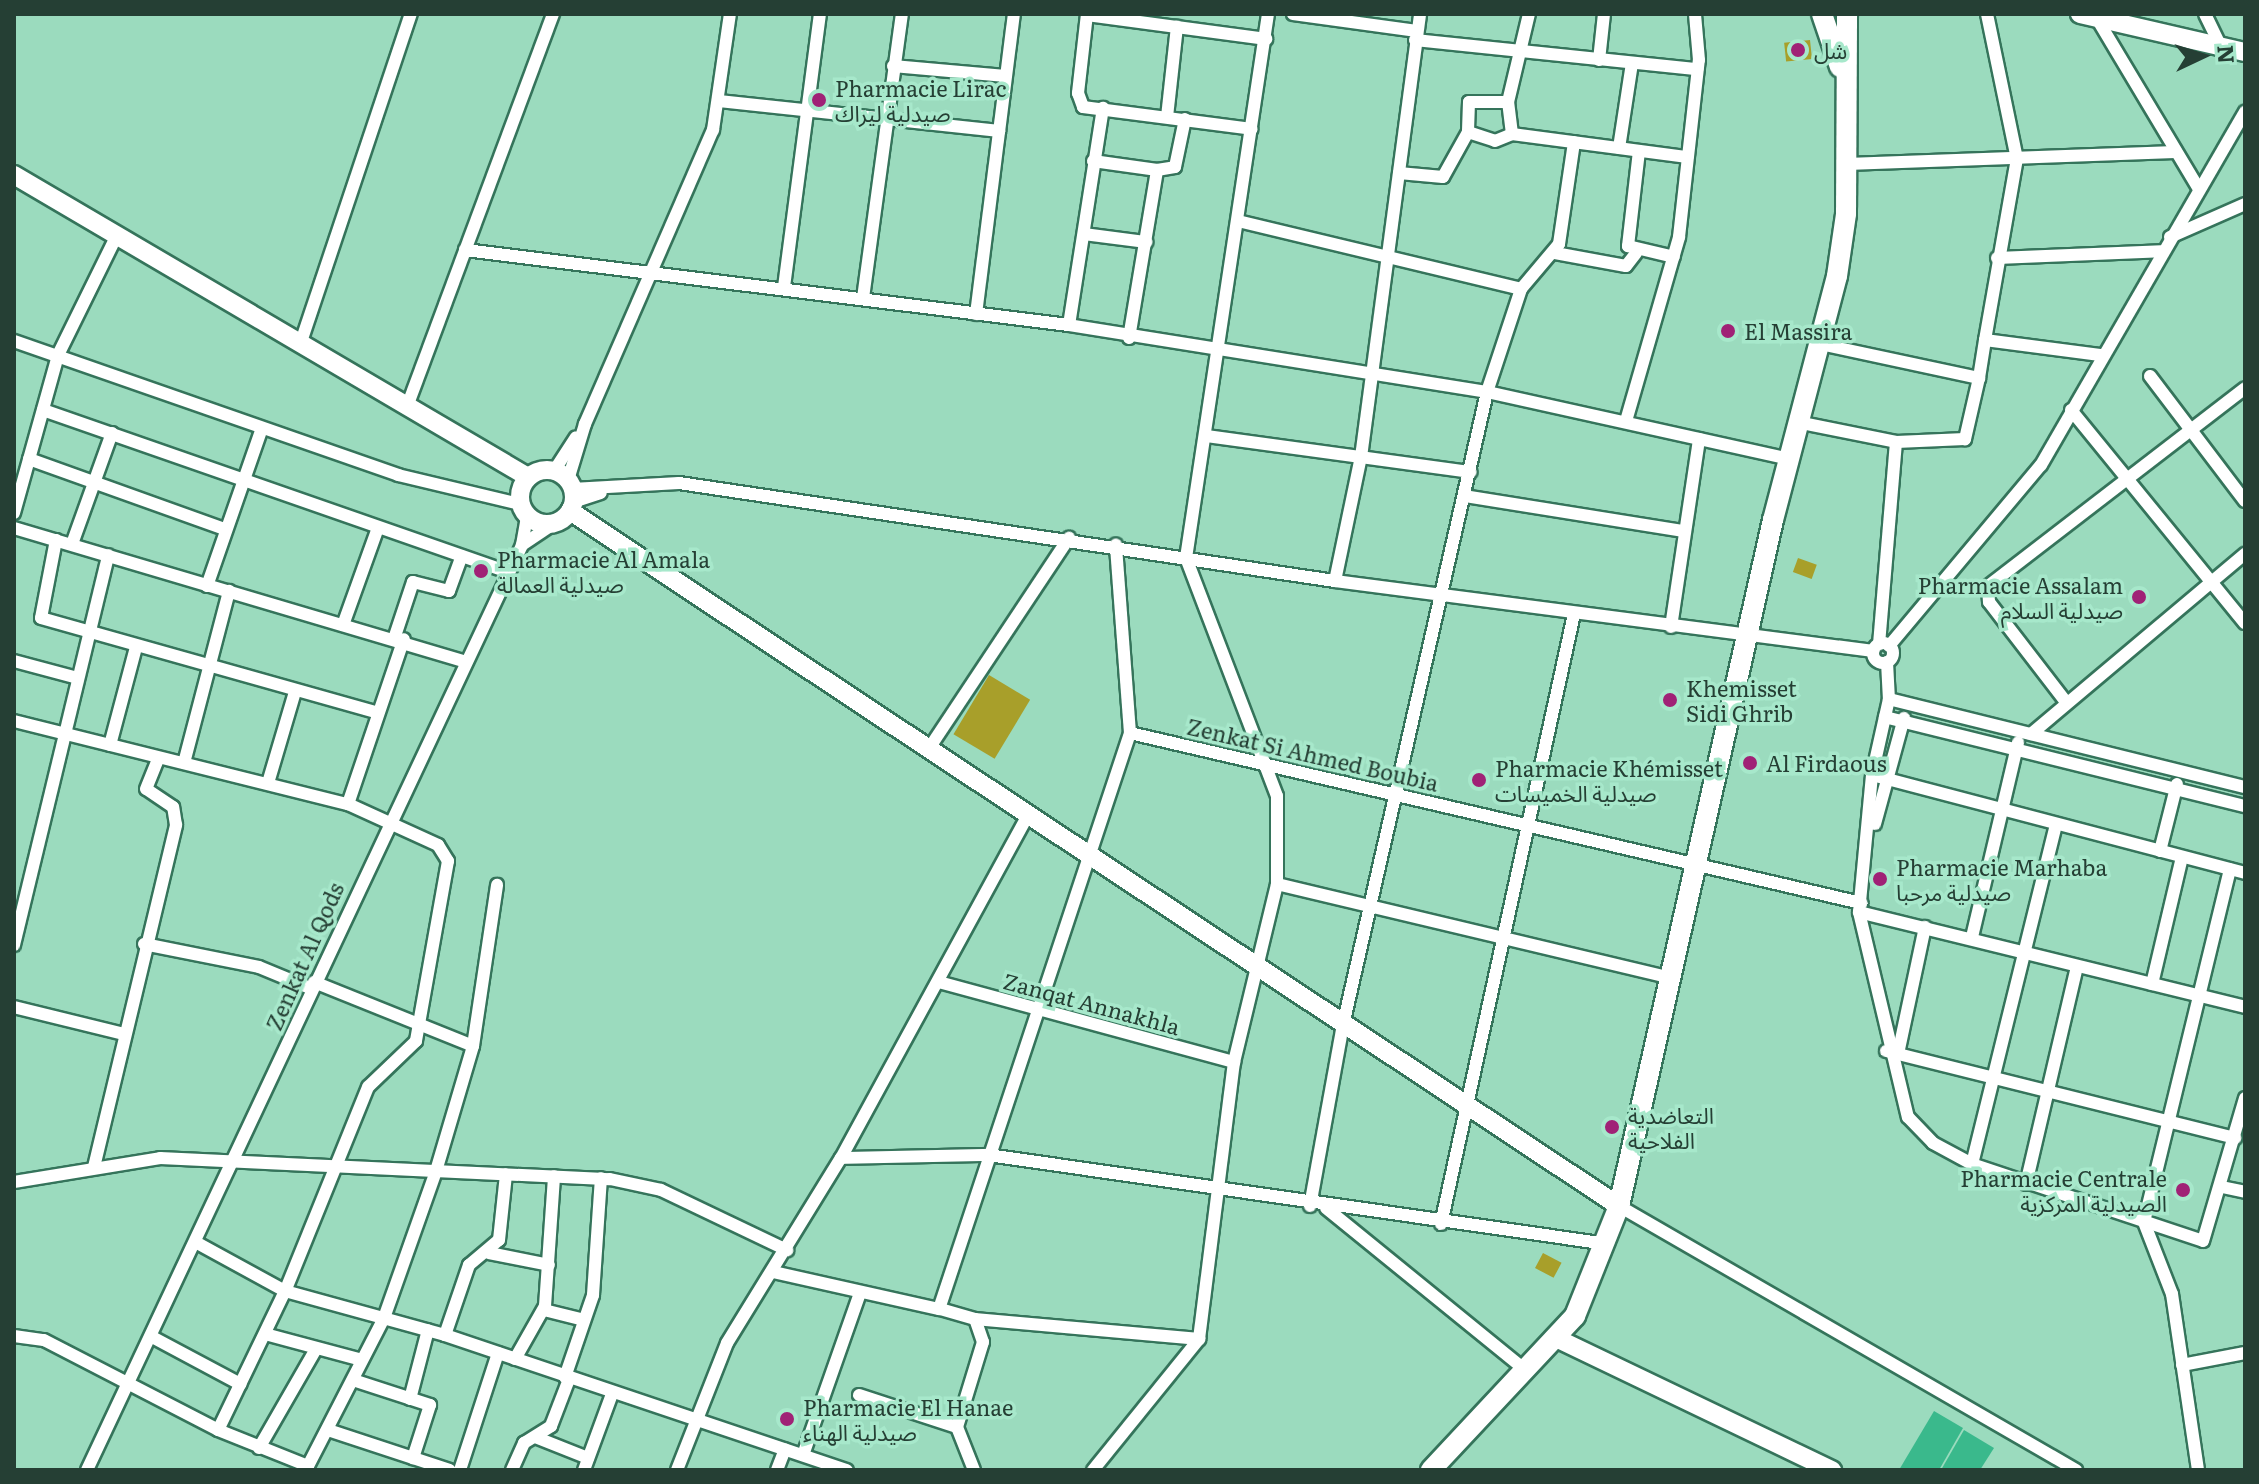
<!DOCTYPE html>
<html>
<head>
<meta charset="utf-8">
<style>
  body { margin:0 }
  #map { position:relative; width:2259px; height:1484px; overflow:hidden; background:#9bdbbe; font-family:Literata,"Noto Sans Arabic",serif }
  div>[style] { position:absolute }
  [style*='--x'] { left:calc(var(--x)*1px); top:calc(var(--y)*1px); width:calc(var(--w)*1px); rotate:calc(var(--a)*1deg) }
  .green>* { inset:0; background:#3ab98c }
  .building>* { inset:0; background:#a89f2a; transform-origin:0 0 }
  .roads { filter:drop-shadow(2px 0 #35745b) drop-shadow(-2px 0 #35745b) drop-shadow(0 2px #35745b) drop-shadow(0 -2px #35745b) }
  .street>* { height:12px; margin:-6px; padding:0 6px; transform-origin:6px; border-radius:6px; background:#fff }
  .street>.ring { margin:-6px; padding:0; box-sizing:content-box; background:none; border:12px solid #fff; border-radius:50% }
  .secondary>* { height:18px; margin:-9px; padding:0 9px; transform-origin:9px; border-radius:9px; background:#fff }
  .secondary>.ring { margin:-9px; padding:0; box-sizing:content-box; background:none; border:18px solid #fff; border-radius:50% }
  .primary>* { height:20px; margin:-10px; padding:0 10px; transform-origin:10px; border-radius:10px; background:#fff }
  .dots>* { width:22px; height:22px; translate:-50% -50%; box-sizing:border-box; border:4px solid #a7e8cb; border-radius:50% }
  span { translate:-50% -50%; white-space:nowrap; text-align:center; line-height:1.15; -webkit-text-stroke:7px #a7e8cb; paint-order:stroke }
  .poi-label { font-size:22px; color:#253f34 }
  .left { translate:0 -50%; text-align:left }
  .right { translate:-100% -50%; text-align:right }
  .street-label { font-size:22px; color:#253f34 }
  .frame { position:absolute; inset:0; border:16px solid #253f34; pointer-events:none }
  .north { position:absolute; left:2163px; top:16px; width:80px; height:80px; -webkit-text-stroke:6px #a7e8cb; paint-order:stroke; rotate:86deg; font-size:22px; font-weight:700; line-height:32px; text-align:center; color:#253f34 }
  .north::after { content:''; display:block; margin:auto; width:28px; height:36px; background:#253f34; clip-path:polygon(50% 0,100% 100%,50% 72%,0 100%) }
</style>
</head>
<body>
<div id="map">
  <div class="green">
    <i style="clip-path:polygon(1934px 1411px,1963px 1428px,1939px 1470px,1899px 1470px)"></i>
    <i style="clip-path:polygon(1964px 1430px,1994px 1448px,1980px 1470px,1941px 1470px)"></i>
  </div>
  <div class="building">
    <i style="left:1810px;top:40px;width:19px;height:26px;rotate:84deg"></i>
    <i style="left:1798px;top:558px;width:20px;height:15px;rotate:20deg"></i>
    <i style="left:989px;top:675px;width:48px;height:69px;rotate:31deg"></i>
    <i style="left:1543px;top:1253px;width:21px;height:17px;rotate:28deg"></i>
  </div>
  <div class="roads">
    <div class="street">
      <i style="--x:1087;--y:14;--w:80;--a:96.5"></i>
      <i style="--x:1078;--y:93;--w:15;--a:70"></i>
      <i style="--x:1083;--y:107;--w:170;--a:7.4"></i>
      <i style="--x:1293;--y:14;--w:125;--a:7.8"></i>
      <i style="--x:2205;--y:14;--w:34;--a:64"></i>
      <i style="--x:1087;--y:15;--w:181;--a:7.6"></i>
      <i style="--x:2096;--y:17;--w:200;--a:59.1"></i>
      <i style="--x:1415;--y:40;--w:284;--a:5.9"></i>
      <i style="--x:1599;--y:60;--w:46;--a:-83.8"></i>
      <i style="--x:893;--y:66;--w:113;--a:5.1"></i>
      <i style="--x:719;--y:101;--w:282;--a:6.1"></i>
      <i style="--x:1508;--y:102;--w:39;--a:180"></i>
      <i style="--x:1469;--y:102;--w:30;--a:92"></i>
      <i style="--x:1468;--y:132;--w:28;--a:18"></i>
      <i style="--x:1495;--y:141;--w:18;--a:-22"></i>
      <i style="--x:1512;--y:134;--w:177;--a:7.5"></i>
      <i style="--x:1167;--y:117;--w:91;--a:-83.7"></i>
      <i style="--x:1512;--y:134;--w:32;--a:-97"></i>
      <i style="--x:1508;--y:102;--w:90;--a:-76.6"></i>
      <i style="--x:1619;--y:148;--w:86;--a:-81.3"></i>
      <i style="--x:1639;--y:151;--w:96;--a:96.6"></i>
      <i style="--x:1628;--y:246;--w:47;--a:13.4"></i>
      <i style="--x:1093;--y:161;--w:65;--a:8"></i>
      <i style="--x:1846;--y:164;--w:330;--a:-2.1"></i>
      <i style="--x:1399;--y:173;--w:44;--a:5.2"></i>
      <i style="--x:1443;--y:177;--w:51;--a:-60.9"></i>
      <i style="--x:1238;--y:221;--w:291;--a:13.5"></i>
      <i style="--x:1084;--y:234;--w:63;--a:7.4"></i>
      <i style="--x:2170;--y:237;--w:82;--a:-23.7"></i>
      <i style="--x:465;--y:250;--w:609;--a:7.08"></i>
      <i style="--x:1069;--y:325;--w:423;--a:9.1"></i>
      <i style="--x:1487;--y:392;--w:308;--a:12.5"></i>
      <i style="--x:1555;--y:253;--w:72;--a:10.4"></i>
      <i style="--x:1626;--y:266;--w:16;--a:-52"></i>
      <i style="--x:1997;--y:258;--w:164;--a:-2.4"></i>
      <i style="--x:784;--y:287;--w:275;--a:-82.5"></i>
      <i style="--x:863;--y:298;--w:287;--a:-82.2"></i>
      <i style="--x:976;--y:314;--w:302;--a:-82.8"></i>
      <i style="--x:1069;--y:325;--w:220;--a:-81.1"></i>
      <i style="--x:1129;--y:338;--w:170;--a:-80.5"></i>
      <i style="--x:1157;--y:170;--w:18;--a:-9"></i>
      <i style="--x:1175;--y:167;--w:49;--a:-78.2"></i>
      <i style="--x:302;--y:339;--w:343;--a:-71.5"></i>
      <i style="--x:1985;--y:340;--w:184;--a:-80"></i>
      <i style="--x:2017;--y:159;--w:148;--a:-101.7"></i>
      <i style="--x:14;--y:341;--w:407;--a:19.2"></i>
      <i style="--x:398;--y:475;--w:125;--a:13.4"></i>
      <i style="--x:1820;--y:344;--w:163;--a:12.1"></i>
      <i style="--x:1979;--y:378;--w:63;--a:102.9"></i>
      <i style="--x:1965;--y:439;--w:69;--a:177.5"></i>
      <i style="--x:2150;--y:376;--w:157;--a:52.8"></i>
      <i style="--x:1979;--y:378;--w:38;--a:-81"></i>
      <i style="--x:1985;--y:340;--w:116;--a:7.4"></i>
      <i style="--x:408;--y:404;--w:416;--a:-69.6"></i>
      <i style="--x:43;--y:410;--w:491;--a:19.2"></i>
      <i style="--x:2071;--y:410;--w:275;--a:50.8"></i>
      <i style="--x:1626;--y:421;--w:191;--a:-73.9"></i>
      <i style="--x:1679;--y:237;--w:178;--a:-83.6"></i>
      <i style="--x:1699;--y:60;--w:46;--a:-95"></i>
      <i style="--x:1797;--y:422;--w:101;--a:11.4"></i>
      <i style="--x:1896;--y:442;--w:203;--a:94.8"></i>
      <i style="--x:1207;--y:436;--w:266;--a:7.8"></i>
      <i style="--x:29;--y:459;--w:208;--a:19.7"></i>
      <i style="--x:554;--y:471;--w:40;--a:-57.1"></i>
      <i style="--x:568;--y:480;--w:59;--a:-73.1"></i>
      <i style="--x:585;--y:424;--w:321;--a:-66.5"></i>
      <i style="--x:713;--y:130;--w:117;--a:-81.7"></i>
      <i style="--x:572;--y:489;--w:107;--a:-3.2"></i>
      <i style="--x:679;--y:483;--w:663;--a:8.5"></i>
      <i style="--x:1335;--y:581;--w:543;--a:7.41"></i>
      <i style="--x:1465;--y:496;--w:222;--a:9.1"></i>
      <i style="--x:573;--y:502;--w:29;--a:-18"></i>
      <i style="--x:14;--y:513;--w:164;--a:-74.4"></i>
      <i style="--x:58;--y:355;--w:134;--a:-63.8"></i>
      <i style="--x:14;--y:528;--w:471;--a:16.5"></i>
      <i style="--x:56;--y:540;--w:79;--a:100.9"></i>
      <i style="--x:41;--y:618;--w:350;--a:15.7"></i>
      <i style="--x:72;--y:544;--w:118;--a:-70.2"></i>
      <i style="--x:522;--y:545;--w:37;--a:-34"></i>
      <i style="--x:1335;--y:581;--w:127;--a:-78.2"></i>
      <i style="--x:1361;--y:457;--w:447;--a:-82.4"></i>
      <i style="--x:207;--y:586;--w:167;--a:-70.8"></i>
      <i style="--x:343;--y:625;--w:103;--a:-70.2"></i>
      <i style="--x:1671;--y:627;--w:190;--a:-81.5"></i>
      <i style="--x:395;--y:636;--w:57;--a:-71.6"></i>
      <i style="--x:413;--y:582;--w:37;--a:14"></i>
      <i style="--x:449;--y:591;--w:37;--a:-70"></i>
      <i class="ring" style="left:1873px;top:643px;width:8px;height:8px"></i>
      <i style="--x:1889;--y:646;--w:236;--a:-50"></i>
      <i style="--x:2041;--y:465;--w:408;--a:-60"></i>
      <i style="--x:14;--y:661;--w:62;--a:14.9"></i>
      <i style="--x:1887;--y:662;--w:37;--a:87"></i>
      <i style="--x:1889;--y:699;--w:78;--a:102.6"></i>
      <i style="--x:1872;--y:775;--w:138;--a:95.4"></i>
      <i style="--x:1859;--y:912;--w:211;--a:76.6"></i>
      <i style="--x:1908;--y:1117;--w:36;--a:46"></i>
      <i style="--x:1933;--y:1143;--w:44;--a:28.3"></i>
      <i style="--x:1972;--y:1164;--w:243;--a:18.4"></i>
      <i style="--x:2203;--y:1241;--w:149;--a:-73.6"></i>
      <i style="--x:1889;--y:699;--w:367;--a:13.9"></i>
      <i style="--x:2066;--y:702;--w:126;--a:-127.6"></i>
      <i style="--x:1989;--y:602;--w:16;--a:-94"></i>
      <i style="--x:1988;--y:586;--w:324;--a:-37.6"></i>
      <i style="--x:1885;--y:717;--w:371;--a:13.9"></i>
      <i style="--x:14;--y:721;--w:344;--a:14"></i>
      <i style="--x:348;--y:804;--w:99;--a:24.5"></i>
      <i style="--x:438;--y:845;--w:19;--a:58"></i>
      <i style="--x:448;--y:861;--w:183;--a:100.1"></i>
      <i style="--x:416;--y:1041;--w:66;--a:136.2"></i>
      <i style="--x:368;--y:1087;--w:220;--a:112.1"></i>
      <i style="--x:285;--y:1291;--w:154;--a:115.7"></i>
      <i style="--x:1130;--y:733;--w:751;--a:13.09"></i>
      <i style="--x:2031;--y:734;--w:280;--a:-40.1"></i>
      <i style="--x:110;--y:745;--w:101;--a:-75.1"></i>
      <i style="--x:928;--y:750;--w:255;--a:-56.4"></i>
      <i style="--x:184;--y:763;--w:178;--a:-75.3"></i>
      <i style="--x:1872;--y:775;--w:386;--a:14.7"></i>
      <i style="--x:268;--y:783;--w:95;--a:-73.5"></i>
      <i style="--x:348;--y:804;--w:174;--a:-71.3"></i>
      <i style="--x:1875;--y:824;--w:110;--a:-74.7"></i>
      <i style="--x:2160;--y:851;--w:69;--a:-75.8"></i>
      <i style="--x:1277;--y:884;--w:406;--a:13.4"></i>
      <i style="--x:1859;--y:912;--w:398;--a:13.8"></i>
      <i style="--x:1972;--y:937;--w:200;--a:-76.7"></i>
      <i style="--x:144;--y:944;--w:117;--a:11.3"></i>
      <i style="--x:259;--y:967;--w:57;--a:22.5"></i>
      <i style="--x:14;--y:945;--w:401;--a:-76.4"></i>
      <i style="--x:314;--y:982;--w:171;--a:21.9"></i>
      <i style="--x:939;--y:982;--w:306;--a:15.2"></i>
      <i style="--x:2152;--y:984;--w:130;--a:-76.7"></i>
      <i style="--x:14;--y:1007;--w:113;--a:13.8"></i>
      <i style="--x:1886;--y:1051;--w:360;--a:14"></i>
      <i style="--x:1898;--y:1054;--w:130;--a:-78"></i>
      <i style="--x:841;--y:1158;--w:147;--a:-1.2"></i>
      <i style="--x:988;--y:1155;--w:625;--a:8.18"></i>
      <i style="--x:1972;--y:1164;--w:350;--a:-76.1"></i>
      <i style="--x:94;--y:1167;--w:352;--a:-76.5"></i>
      <i style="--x:176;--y:825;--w:18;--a:-99"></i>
      <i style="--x:173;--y:807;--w:32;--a:-146"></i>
      <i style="--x:146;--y:789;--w:32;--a:-68"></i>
      <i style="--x:14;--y:1182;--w:148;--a:-9.3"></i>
      <i style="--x:160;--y:1158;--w:450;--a:2.7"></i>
      <i style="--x:610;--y:1179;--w:52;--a:12.2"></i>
      <i style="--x:661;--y:1190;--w:140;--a:25.5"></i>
      <i style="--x:2026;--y:1184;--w:223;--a:-76.8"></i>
      <i style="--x:2222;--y:1187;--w:24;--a:12"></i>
      <i style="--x:1310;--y:1206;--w:184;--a:-79.7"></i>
      <i style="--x:1343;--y:1025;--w:649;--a:-77.18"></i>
      <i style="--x:1487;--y:392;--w:108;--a:-71.7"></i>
      <i style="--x:1521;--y:289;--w:59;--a:-49.8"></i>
      <i style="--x:1559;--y:244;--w:103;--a:-81.6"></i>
      <i style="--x:1619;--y:1206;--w:528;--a:30.01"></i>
      <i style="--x:1326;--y:1208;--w:257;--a:39.1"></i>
      <i style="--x:1441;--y:1224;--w:624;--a:-77.7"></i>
      <i style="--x:199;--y:1244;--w:98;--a:28.7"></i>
      <i style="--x:285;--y:1291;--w:166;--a:15.4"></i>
      <i style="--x:445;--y:1335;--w:424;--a:18.6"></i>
      <i style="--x:489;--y:1253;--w:61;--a:11.3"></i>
      <i style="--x:773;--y:1272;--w:170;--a:12.6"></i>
      <i style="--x:544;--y:1310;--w:41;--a:14"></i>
      <i style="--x:975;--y:1319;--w:225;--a:5.1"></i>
      <i style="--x:265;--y:1334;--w:100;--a:15"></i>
      <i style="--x:445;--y:1335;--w:74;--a:-71.1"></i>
      <i style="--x:469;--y:1265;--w:39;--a:-40"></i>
      <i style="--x:499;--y:1240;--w:66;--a:-83.9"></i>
      <i style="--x:14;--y:1336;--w:30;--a:8"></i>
      <i style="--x:44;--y:1340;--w:196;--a:27.3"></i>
      <i style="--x:218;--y:1430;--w:97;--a:21.8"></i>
      <i style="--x:308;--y:1466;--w:166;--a:-62.8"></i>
      <i style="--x:384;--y:1318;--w:156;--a:-70.5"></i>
      <i style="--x:436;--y:1171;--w:130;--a:-73.5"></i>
      <i style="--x:473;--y:1046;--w:163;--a:-81.5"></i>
      <i style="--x:154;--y:1338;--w:98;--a:28.1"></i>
      <i style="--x:515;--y:1359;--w:61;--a:-60.5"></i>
      <i style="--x:545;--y:1306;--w:130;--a:-86"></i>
      <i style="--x:2182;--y:1365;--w:64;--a:-10.8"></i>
      <i style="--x:565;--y:1377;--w:87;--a:-71.1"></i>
      <i style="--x:593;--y:1295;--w:117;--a:-86.1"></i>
      <i style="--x:353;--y:1380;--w:81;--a:18"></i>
      <i style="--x:430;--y:1405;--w:56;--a:107.8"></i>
      <i style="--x:859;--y:1395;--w:103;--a:18.1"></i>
      <i style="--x:410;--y:1399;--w:71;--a:-75.4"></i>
      <i style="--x:328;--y:1430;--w:128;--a:18.2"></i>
      <i style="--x:535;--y:1437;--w:57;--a:21.6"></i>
      <i style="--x:259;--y:1448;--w:114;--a:-60.1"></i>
      <i style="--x:803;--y:1455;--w:169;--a:-70.6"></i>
      <i style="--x:87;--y:1470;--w:1022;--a:-64.81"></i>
      <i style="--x:522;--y:545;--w:29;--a:-80"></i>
      <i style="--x:460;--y:1470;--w:123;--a:-72"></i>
      <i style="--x:512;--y:1470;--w:30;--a:-66"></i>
      <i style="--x:524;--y:1443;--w:32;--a:-32"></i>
      <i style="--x:551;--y:1426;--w:50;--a:-69"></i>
      <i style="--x:584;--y:1470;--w:81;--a:-69.8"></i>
      <i style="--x:677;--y:1470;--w:136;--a:-68.5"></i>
      <i style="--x:727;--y:1343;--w:217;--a:-58.4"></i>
      <i style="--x:841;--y:1158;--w:388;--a:-61.4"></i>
      <i style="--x:777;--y:1470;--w:22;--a:-69"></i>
      <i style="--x:974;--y:1470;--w:46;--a:-111.6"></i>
      <i style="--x:957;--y:1427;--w:89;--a:-73"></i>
      <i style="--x:983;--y:1342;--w:24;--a:-109"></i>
      <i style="--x:975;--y:1319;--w:37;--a:-164"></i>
      <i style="--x:939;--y:1309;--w:607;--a:-71.65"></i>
      <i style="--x:1130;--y:733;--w:189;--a:-94.3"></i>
      <i style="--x:1093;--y:1470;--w:169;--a:-51"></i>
      <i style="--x:1199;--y:1339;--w:279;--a:-82.8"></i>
      <i style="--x:1234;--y:1062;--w:183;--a:-76.4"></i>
      <i style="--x:1277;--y:884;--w:88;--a:-90"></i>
      <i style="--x:1277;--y:796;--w:255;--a:-110.9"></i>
      <i style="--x:1186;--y:558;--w:550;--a:-81.43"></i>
      <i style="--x:2198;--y:1470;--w:178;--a:-98.4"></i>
      <i style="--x:2172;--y:1294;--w:77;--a:-111.3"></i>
      <i style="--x:2144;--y:1222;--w:363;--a:-76.3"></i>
    </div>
    <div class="secondary">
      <i style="--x:2080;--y:14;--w:169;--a:13"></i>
      <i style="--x:14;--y:175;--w:596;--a:30.44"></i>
      <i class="ring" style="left:520px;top:470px;width:36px;height:36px"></i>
      <i style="--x:570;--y:511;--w:1258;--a:33.53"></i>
      <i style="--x:1558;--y:1339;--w:304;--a:25.6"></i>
    </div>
    <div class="primary">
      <i style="--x:1822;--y:14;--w:56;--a:71.2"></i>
      <i style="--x:1431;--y:1470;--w:211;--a:-46.9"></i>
      <i style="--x:1575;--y:1316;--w:118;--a:-68.2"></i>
      <i style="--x:1619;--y:1206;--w:703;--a:-77.35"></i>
      <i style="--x:1773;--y:520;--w:252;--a:-75.3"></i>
      <i style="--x:1837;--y:276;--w:63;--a:-81.7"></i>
      <i style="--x:1846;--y:214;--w:200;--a:-89.7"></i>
    </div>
  </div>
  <div class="dots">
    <i style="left:1798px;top:50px;background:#a02276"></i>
    <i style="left:819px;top:100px;background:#a02276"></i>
    <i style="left:1728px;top:331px;background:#a02276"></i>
    <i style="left:481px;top:571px;background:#a02276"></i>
    <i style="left:2139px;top:597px;background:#a02276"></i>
    <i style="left:1670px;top:700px;background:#a02276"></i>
    <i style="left:1750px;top:763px;background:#a02276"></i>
    <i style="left:1479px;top:780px;background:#a02276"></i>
    <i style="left:1880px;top:879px;background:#a02276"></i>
    <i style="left:1612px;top:1127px;background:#a02276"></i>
    <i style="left:2183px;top:1190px;background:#a02276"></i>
    <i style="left:787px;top:1419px;background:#a02276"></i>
  </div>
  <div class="poi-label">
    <span class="left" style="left:1814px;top:50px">شل</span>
    <span class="left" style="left:835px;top:100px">Pharmacie Lirac<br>صيدلية ليراك</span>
    <span class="left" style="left:1744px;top:331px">El Massira</span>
    <span class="left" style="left:497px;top:571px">Pharmacie Al Amala<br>صيدلية العمالة</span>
    <span class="right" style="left:2123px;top:597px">Pharmacie Assalam<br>صيدلية السلام</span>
    <span class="left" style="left:1686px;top:700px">Khemisset<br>Sidi Ghrib</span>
    <span class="left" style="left:1766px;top:763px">Al Firdaous</span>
    <span class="left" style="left:1495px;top:780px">Pharmacie Khémisset<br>صيدلية الخميسات</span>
    <span class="left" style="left:1896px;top:879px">Pharmacie Marhaba<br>صيدلية مرحبا</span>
    <span class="left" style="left:1628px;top:1127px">التعاضدية<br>الفلاحية</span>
    <span class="right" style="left:2167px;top:1190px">Pharmacie Centrale<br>الصيدلية المركزية</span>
    <span class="left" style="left:803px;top:1419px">Pharmacie El Hanae<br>صيدلية الهناء</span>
  </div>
  <div class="street-label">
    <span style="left:1313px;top:754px;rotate:13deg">Zenkat Si Ahmed Boubia</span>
    <span style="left:304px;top:956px;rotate:-66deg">Zenkat Al Qods</span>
    <span style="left:1092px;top:1003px;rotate:15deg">Zanqat Annakhla</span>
  </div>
  <div class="frame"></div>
  <div class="north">N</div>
</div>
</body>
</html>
